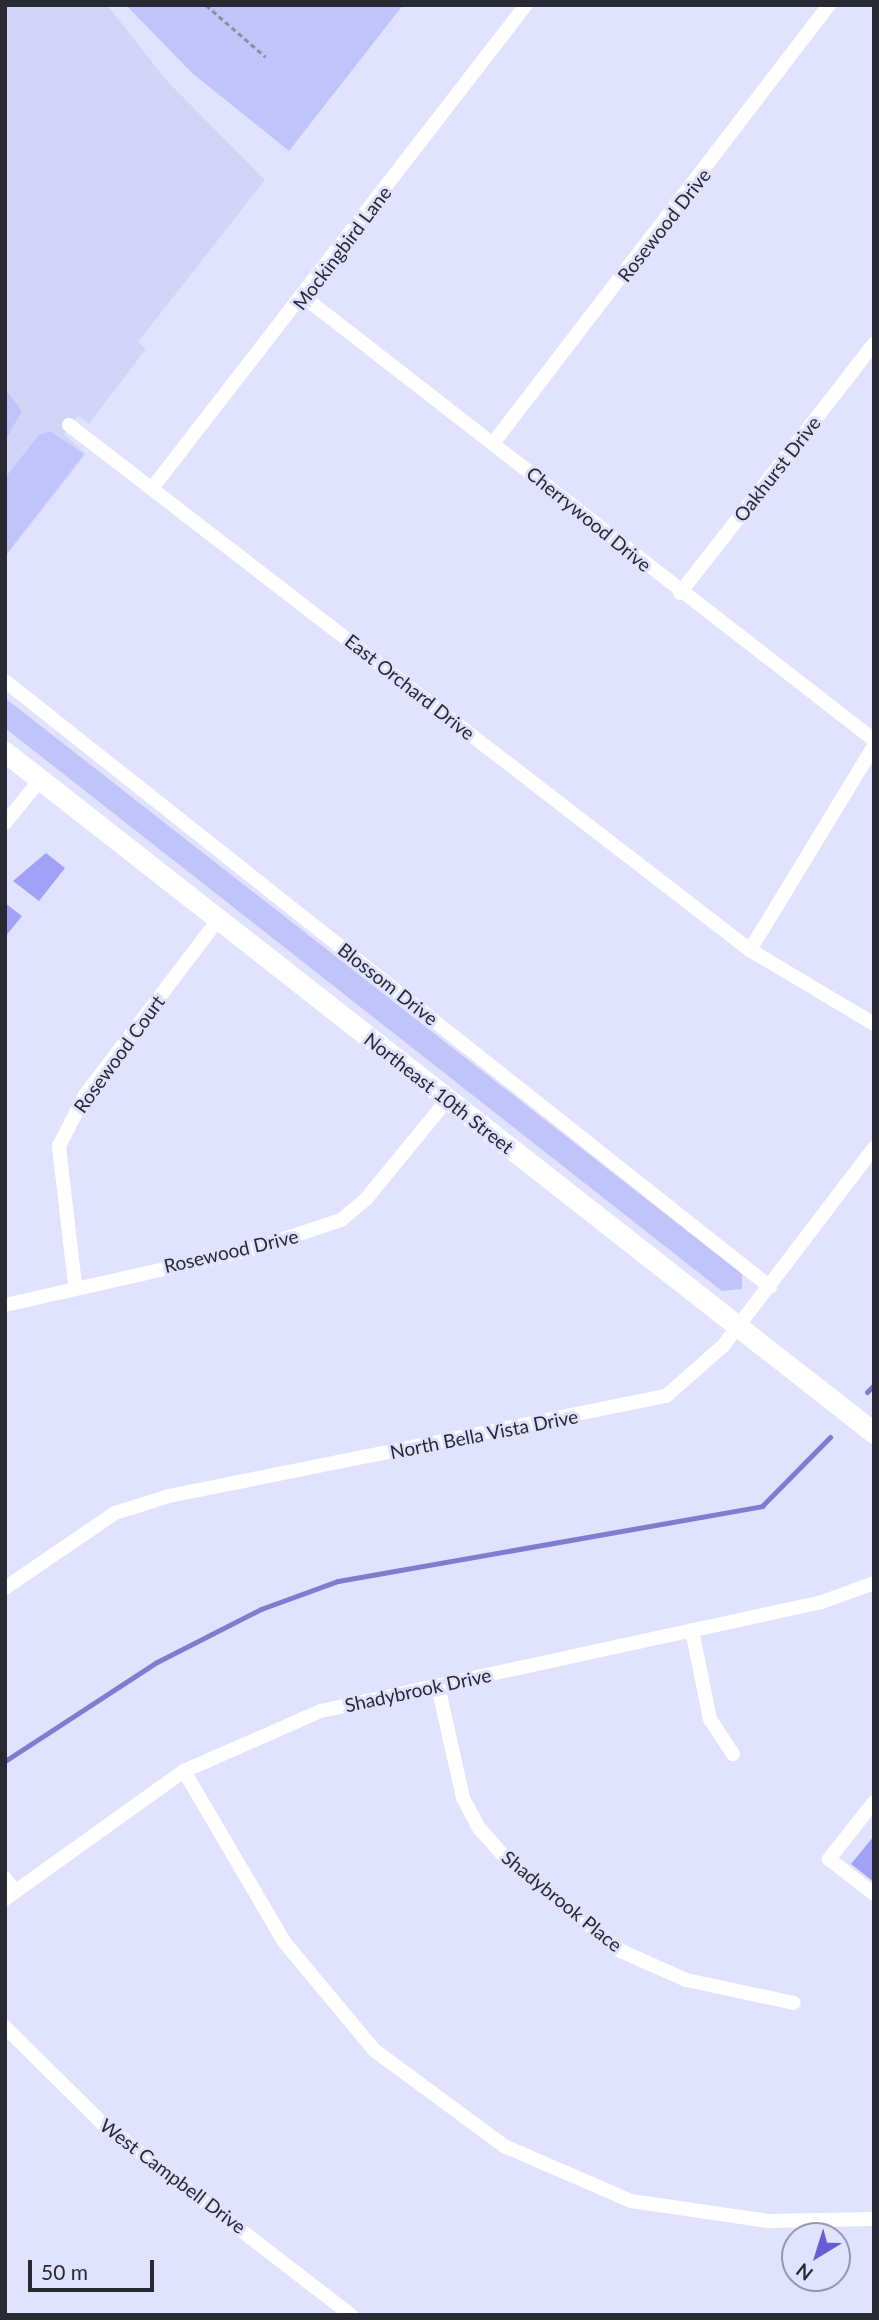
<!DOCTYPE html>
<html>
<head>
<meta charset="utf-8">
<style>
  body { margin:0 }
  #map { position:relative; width:879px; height:2320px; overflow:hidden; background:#e0e2fe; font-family:Lato,sans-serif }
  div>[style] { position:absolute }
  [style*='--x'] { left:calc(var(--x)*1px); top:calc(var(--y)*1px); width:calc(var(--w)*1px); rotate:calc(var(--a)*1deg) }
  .built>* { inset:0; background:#d3d5f8 }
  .green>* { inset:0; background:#c1c4fb }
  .stream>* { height:5px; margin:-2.5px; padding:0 2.5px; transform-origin:2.5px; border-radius:2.5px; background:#7e7dd0 }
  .building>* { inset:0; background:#a0a1f7 }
  .path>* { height:2.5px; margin-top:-1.25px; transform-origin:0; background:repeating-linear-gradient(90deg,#8c8ea1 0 5px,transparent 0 8.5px) }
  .minor>* { height:14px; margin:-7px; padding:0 7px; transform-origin:7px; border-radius:7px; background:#fff }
  .secondary>* { height:21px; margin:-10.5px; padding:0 10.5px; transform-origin:10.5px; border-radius:10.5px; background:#fff }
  span { translate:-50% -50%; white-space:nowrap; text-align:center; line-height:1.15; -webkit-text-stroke:6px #e0e2fe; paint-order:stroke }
  .street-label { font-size:19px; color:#282933 }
  .frame { position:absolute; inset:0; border:7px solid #282933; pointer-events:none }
  .north { position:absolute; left:781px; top:2222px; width:70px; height:70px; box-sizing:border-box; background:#e0e2fe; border:2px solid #9698ad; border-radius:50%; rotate:218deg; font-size:19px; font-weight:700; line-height:28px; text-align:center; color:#282933 }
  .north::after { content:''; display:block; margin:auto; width:24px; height:32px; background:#685dd7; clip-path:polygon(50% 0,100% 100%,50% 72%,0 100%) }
  .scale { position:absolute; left:28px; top:2260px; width:126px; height:32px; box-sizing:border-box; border:4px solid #282933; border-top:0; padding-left:9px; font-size:21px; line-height:24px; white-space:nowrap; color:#282933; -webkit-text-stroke:5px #e0e2fe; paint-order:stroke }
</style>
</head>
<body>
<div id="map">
  <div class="built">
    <i style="clip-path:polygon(5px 5px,107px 5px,168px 82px,265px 180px,138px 342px,146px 349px,89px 424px,78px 416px,64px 434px,86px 454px,5px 557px)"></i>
  </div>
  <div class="green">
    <i style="clip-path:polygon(126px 5px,403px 5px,289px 151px,192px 73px)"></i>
    <i style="clip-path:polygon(5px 389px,22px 411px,5px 441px)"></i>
    <i style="clip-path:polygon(50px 431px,84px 454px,5px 556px,5px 478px,38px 436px)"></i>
    <i style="clip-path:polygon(5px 698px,742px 1274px,742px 1289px,722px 1291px,5px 728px)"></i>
  </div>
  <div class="stream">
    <i style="--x:867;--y:1392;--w:10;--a:-45"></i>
    <i style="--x:5;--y:1761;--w:181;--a:-33.1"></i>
    <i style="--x:157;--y:1662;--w:117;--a:-27"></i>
    <i style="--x:261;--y:1609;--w:82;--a:-20"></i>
    <i style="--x:338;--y:1581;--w:431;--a:-10"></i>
    <i style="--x:762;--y:1506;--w:97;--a:-45.4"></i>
  </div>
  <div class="building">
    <i style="clip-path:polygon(46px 853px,65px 868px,39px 901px,13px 881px)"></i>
    <i style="clip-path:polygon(5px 903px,22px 916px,5px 937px)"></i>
    <i style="clip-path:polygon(874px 1836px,874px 1882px,851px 1864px)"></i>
  </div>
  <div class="path">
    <i style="--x:206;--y:5;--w:79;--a:40.9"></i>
  </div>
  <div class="minor">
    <i style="--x:305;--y:298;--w:721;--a:37.84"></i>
    <i style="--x:69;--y:425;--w:860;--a:37.63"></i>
    <i style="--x:494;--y:442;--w:551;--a:-52.53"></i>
    <i style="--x:153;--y:487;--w:609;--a:-52.27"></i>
    <i style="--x:680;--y:593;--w:316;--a:-52.1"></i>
    <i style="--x:5;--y:681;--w:976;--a:38.38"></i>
    <i style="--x:874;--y:746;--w:239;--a:121.3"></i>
    <i style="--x:750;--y:950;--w:144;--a:30.8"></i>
    <i style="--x:5;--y:823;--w:55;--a:-50.9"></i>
    <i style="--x:75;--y:1285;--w:140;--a:-96.6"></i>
    <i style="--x:59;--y:1146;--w:57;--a:-63"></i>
    <i style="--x:85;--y:1095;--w:220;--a:-52.8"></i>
    <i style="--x:5;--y:1305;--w:258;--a:-12.7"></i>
    <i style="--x:257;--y:1248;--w:89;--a:-18.4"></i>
    <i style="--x:341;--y:1220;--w:33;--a:-40"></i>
    <i style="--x:366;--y:1199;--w:128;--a:-50.7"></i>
    <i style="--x:5;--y:1588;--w:133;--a:-34.3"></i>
    <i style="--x:115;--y:1513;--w:57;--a:-17.5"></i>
    <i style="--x:169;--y:1496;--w:507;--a:-11.38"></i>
    <i style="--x:666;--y:1396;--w:76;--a:-41.3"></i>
    <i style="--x:723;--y:1346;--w:249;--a:-52.7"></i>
    <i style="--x:692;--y:1630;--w:91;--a:78.6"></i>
    <i style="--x:710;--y:1719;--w:42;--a:56.7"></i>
    <i style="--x:438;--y:1686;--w:115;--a:77.4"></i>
    <i style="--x:463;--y:1798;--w:34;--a:62"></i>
    <i style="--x:479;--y:1828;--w:47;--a:48.5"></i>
    <i style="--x:510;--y:1863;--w:142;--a:38.4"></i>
    <i style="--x:621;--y:1951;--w:71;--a:24"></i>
    <i style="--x:686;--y:1980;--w:110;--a:12"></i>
    <i style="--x:184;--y:1771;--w:199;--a:59.6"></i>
    <i style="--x:285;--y:1943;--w:139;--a:50.2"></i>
    <i style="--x:374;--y:2050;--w:162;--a:36.4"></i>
    <i style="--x:504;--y:2146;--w:138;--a:23.4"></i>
    <i style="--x:631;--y:2201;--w:138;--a:8.3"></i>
    <i style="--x:768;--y:2221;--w:106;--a:-1.1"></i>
    <i style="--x:874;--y:1802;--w:73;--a:128.3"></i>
    <i style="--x:829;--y:1859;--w:57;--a:37.9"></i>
    <i style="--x:5;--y:1878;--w:16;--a:52"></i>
    <i style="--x:5;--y:1899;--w:220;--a:-35.6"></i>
    <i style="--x:184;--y:1771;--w:150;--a:-23.7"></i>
    <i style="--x:321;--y:1711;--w:513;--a:-12.27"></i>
    <i style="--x:822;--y:1602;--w:55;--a:-20.1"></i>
    <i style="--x:5;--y:2027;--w:138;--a:44.7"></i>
    <i style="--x:103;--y:2124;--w:313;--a:37.6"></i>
  </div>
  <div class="secondary">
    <i style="--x:5;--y:752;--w:1104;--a:38.08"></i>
  </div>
  <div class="street-label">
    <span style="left:664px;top:225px;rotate:-52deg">Rosewood Drive</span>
    <span style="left:342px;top:248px;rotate:-53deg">Mockingbird Lane</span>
    <span style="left:777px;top:469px;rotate:-52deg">Oakhurst Drive</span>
    <span style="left:589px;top:519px;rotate:39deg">Cherrywood Drive</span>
    <span style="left:410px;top:687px;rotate:38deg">East Orchard Drive</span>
    <span style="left:388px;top:984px;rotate:38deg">Blossom Drive</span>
    <span style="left:119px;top:1054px;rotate:-54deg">Rosewood Court</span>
    <span style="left:439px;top:1093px;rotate:38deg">Northeast 10th Street</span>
    <span style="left:231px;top:1251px;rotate:-13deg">Rosewood Drive</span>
    <span style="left:484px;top:1434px;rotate:-11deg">North Bella Vista Drive</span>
    <span style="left:418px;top:1690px;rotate:-12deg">Shadybrook Drive</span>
    <span style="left:562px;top:1901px;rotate:39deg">Shadybrook Place</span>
    <span style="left:173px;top:2176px;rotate:37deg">West Campbell Drive</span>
  </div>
  <div class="frame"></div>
  <div class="north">N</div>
  <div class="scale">50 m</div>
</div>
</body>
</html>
